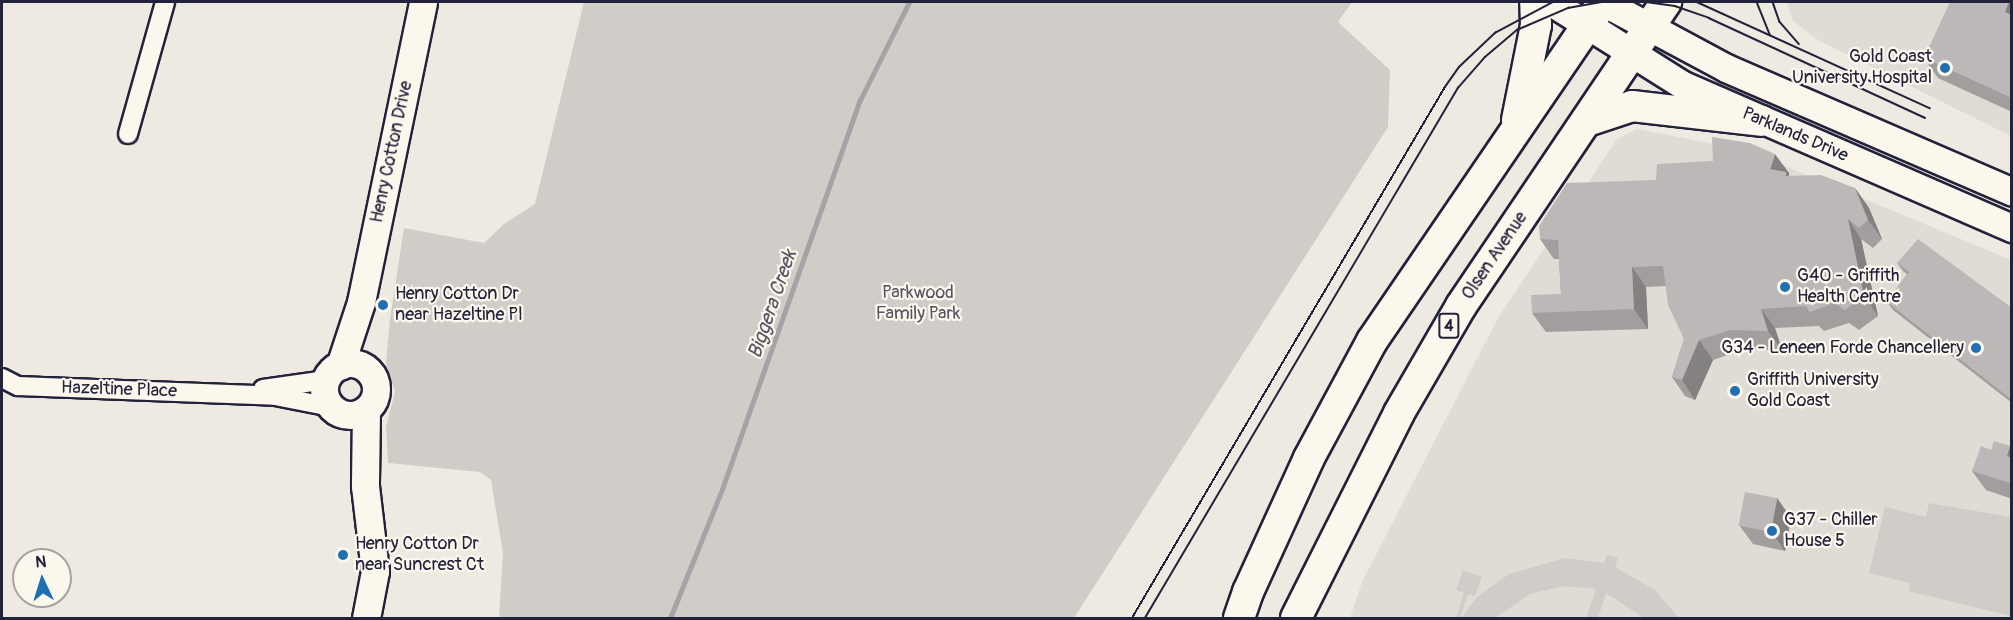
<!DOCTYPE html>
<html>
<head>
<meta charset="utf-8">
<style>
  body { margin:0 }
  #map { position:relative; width:2013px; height:620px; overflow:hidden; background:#eeeae2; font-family:Pangolin,sans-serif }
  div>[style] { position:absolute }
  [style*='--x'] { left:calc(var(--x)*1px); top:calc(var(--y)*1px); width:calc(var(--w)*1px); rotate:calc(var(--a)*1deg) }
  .built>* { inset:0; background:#dfdbd5 }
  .green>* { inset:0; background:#d0cdc9 }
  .stream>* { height:5px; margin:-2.5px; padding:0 2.5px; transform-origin:2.5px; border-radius:2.5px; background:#a6a3a7 }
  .roads { filter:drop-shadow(2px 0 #22223b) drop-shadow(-2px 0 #22223b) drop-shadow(0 2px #22223b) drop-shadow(0 -2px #22223b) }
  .street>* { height:18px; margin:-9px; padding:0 9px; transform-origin:9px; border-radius:9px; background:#fbf7ec }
  .secondary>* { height:27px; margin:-13.5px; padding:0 13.5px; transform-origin:13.5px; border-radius:13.5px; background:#fbf7ec }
  .secondary>.ring { margin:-13.5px; padding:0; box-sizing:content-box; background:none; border:27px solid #fbf7ec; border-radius:50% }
  .primary>* { height:30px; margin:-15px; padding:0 15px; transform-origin:15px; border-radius:15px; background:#fbf7ec }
  .tram>* { height:1.5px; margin:-0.75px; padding:0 0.75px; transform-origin:0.75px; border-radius:0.75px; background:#22223b }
  .wall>* { inset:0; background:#a29e9e }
  .shaded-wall>* { inset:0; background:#848181 }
  .building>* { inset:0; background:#bcb8b8; transform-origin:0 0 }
  .dots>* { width:16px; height:16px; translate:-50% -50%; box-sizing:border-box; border:3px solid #fbf7ec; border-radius:50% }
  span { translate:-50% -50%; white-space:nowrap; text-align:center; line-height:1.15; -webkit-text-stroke:4.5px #fbf7ec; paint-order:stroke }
  .shield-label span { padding:2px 4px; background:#fbf7ec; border:2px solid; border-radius:4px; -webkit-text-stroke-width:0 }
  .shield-label { font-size:16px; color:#22223b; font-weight:700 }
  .poi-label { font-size:18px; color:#22223b }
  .right { translate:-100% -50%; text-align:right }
  .left { translate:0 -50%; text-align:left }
  .street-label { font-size:18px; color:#22223b }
  .park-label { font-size:18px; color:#565566 }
  .water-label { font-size:20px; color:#575666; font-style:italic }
  .frame { position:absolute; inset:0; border:3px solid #22223b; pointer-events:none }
  .north { position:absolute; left:12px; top:548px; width:60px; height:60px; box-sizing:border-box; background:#fbf7ec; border:2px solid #a4a2a5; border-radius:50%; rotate:356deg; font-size:16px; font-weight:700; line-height:24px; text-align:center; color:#22223b }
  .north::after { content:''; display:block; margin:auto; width:21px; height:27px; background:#1f6fb2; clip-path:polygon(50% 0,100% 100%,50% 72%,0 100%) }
</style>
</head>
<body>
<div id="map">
  <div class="built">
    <i style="clip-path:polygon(1787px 2px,2011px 2px,2011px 136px,1818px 40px,1793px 21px)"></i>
    <i style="clip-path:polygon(1637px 129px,1730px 147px,1771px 160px,2011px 260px,2011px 618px,1350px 618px,1362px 582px,1498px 318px,1617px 139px)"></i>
  </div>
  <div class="green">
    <i style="clip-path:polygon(584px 2px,1352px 2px,1338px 22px,1390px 70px,1388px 127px,1074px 618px,499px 618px,503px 553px,491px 480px,480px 472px,388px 463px,386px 427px,395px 392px,386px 363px,390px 319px,404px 228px,484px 243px,504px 224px,535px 204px)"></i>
    <i style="clip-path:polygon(1929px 503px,2011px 517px,2011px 616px,1908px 591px,1910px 583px,1869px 573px,1885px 507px,1926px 517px)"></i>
    <i style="clip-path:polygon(1607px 555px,1618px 558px,1615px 567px,1655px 590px,1679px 618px,1644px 618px,1606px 593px,1598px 618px,1586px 618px,1596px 589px,1563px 586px,1530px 594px,1495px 618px,1461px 618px,1477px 597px,1509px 574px,1565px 558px,1604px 563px)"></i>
    <i style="clip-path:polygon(1463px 570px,1482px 577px,1475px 596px,1468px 594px,1460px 618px,1456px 618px,1464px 593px,1456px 590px)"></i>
  </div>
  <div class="stream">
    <i style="--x:670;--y:618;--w:139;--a:-68"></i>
    <i style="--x:722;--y:489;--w:413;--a:-70.5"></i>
    <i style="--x:860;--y:100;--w:110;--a:-63.4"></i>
  </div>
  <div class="roads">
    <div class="street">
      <i style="--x:128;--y:134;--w:137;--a:-74.3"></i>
      <i style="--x:2;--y:378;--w:18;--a:27"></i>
      <i style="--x:18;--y:386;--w:257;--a:2.2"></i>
      <i style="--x:275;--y:396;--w:57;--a:11.1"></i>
      <i style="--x:263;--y:389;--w:64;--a:-8.1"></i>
    </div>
    <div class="secondary">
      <i style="--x:1551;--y:2;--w:156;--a:32.2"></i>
      <i style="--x:1683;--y:85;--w:359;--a:23.5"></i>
      <i style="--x:1603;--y:2;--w:140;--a:28.2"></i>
      <i style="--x:1726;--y:68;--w:312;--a:23.4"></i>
      <i class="ring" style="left:324px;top:363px;width:25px;height:25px"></i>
      <i style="--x:340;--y:366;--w:67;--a:-71.8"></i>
      <i style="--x:361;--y:302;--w:306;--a:-78.3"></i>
      <i style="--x:366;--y:410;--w:76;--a:90.8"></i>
      <i style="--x:365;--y:486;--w:86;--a:83.3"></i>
      <i style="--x:375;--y:571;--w:48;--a:100.8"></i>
    </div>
    <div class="primary">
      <i style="--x:1517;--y:120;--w:97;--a:-78.7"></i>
      <i style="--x:1536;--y:25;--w:23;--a:-92"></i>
      <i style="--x:1587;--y:121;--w:47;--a:-18.4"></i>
      <i style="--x:1632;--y:106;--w:130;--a:6.6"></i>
      <i style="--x:1239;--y:618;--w:28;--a:-71"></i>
      <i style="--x:1248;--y:592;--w:147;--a:-65.5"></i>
      <i style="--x:1309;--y:458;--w:133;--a:-61.7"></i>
      <i style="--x:1372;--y:341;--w:410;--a:-55.7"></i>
      <i style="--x:1296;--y:618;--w:229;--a:-63.3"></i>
      <i style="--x:1399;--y:413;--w:124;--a:-59.9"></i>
      <i style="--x:1461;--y:306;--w:367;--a:-56"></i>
    </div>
  </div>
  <div class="tram">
    <i style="--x:1646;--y:2;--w:29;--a:8"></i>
    <i style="--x:1675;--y:6;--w:36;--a:19"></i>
    <i style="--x:1709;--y:18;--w:238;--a:24.8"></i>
    <i style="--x:1697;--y:2;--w:256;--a:24.5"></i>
    <i style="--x:1757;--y:2;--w:35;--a:68"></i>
    <i style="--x:1773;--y:2;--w:21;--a:71"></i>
    <i style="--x:1780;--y:22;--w:29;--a:49"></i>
    <i style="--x:1132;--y:618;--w:616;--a:-59.48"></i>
    <i style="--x:1445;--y:87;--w:24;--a:-55"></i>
    <i style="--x:1459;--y:67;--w:50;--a:-43.4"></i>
    <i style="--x:1495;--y:33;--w:66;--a:-28.1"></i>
    <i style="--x:1145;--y:618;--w:616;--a:-59.44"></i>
    <i style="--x:1458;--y:88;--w:41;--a:-48.9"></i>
    <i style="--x:1485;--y:57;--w:42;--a:-40.2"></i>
    <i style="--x:1517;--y:30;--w:56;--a:-23.3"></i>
    <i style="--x:1568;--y:8;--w:35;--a:-10"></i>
  </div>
  <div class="wall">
    <i style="clip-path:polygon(2012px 2px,2012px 112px,1938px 78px,1924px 58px)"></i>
    <i style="clip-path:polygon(1713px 161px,1789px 173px,1789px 176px,1855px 188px,1869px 208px,1882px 239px,1873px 248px,1861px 239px,1878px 316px,1859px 330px,1849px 323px,1824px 331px,1819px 326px,1775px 328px,1782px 350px,1745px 349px,1713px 360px,1695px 400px,1685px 396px,1672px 377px,1684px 339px,1666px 286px,1646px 287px,1648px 329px,1546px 332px,1532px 313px,1561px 294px,1559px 259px,1554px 259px,1540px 239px,1656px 180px)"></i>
    <i style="clip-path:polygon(1897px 263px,2012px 308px,2012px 403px,1893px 310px,1887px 302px,1907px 274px,1903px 271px)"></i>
    <i style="clip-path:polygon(2010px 446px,2012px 448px,2012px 499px,1986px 490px,1972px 471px,1991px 450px)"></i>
    <i style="clip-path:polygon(1777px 498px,1791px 518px,1785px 551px,1753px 544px,1739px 525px)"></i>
  </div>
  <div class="shaded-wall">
    <i style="clip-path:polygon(2009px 2px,2012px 2px,2012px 22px,2005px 12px)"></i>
    <i style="clip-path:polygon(1775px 154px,1789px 173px,1788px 178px,1770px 169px)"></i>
    <i style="clip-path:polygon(1855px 188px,1869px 208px,1882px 239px,1868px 220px)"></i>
    <i style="clip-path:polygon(1848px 219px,1861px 239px,1878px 316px,1864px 296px)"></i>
    <i style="clip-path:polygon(1632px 267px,1646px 287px,1648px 329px,1634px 309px)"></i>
    <i style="clip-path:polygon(1761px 309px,1775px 328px,1782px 350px,1768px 331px)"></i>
    <i style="clip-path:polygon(1699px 340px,1713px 360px,1695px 400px,1682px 380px)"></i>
    <i style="clip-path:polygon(2010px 446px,2012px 448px,2012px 463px,2007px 456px)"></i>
    <i style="clip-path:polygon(1777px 498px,1791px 518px,1785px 551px,1771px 531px)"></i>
  </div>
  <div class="building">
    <i style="clip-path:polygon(1950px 2px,2009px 2px,2005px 12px,2012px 15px,2012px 98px,1924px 58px)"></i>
    <i style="clip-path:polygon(1712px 137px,1750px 143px,1775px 154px,1770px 169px,1786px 172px,1786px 176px,1821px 175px,1855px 188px,1868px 220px,1859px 228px,1848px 219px,1864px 296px,1845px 310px,1835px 303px,1810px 312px,1806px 306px,1761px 309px,1768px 331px,1731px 330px,1699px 340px,1682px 380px,1672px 377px,1684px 339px,1668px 305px,1663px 266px,1632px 267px,1634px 309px,1532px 313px,1531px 295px,1561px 294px,1558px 240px,1540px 239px,1539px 226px,1567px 183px,1656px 180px,1657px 164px,1713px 161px)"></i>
    <i style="clip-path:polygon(1918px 239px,2012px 308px,2012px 400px,1887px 302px,1909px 272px,1897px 263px)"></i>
    <i style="clip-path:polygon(1994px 441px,2010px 446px,2007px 456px,2012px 458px,2012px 478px,2010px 483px,1972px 471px,1981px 446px,1991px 450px)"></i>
    <i style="left:1745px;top:492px;width:33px;height:34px;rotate:11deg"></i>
  </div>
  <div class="dots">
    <i style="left:1945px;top:68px;background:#1f6fb2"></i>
    <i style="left:1785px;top:287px;background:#1f6fb2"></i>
    <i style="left:383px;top:305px;background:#1f6fb2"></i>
    <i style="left:1976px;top:348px;background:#1f6fb2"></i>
    <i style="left:1735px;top:391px;background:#1f6fb2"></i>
    <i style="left:1772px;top:531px;background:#1f6fb2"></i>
    <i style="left:343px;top:555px;background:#1f6fb2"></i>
  </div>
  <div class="shield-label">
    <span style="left:1449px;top:326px">4</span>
  </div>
  <div class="poi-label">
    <span class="right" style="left:1932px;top:68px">Gold Coast<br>University Hospital</span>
    <span class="left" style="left:1797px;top:287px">G40 - Griffith<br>Health Centre</span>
    <span class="left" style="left:395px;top:305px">Henry Cotton Dr<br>near Hazeltine Pl</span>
    <span class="right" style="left:1964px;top:348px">G34 - Leneen Forde Chancellery</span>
    <span class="left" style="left:1747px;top:391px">Griffith University<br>Gold Coast</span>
    <span class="left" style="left:1784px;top:531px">G37 - Chiller<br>House 5</span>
    <span class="left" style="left:355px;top:555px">Henry Cotton Dr<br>near Suncrest Ct</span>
  </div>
  <div class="street-label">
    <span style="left:1795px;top:135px;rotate:23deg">Parklands Drive</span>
    <span style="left:392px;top:152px;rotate:-78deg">Henry Cotton Drive</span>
    <span style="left:1495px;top:256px;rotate:-56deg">Olsen Avenue</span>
    <span style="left:119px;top:390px;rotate:2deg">Hazeltine Place</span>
  </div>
  <div class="park-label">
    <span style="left:918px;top:304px">Parkwood<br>Family Park</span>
  </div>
  <div class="water-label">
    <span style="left:772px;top:304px;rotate:-71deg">Biggera Creek</span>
  </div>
  <div class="frame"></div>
  <div class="north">N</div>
</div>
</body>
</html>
